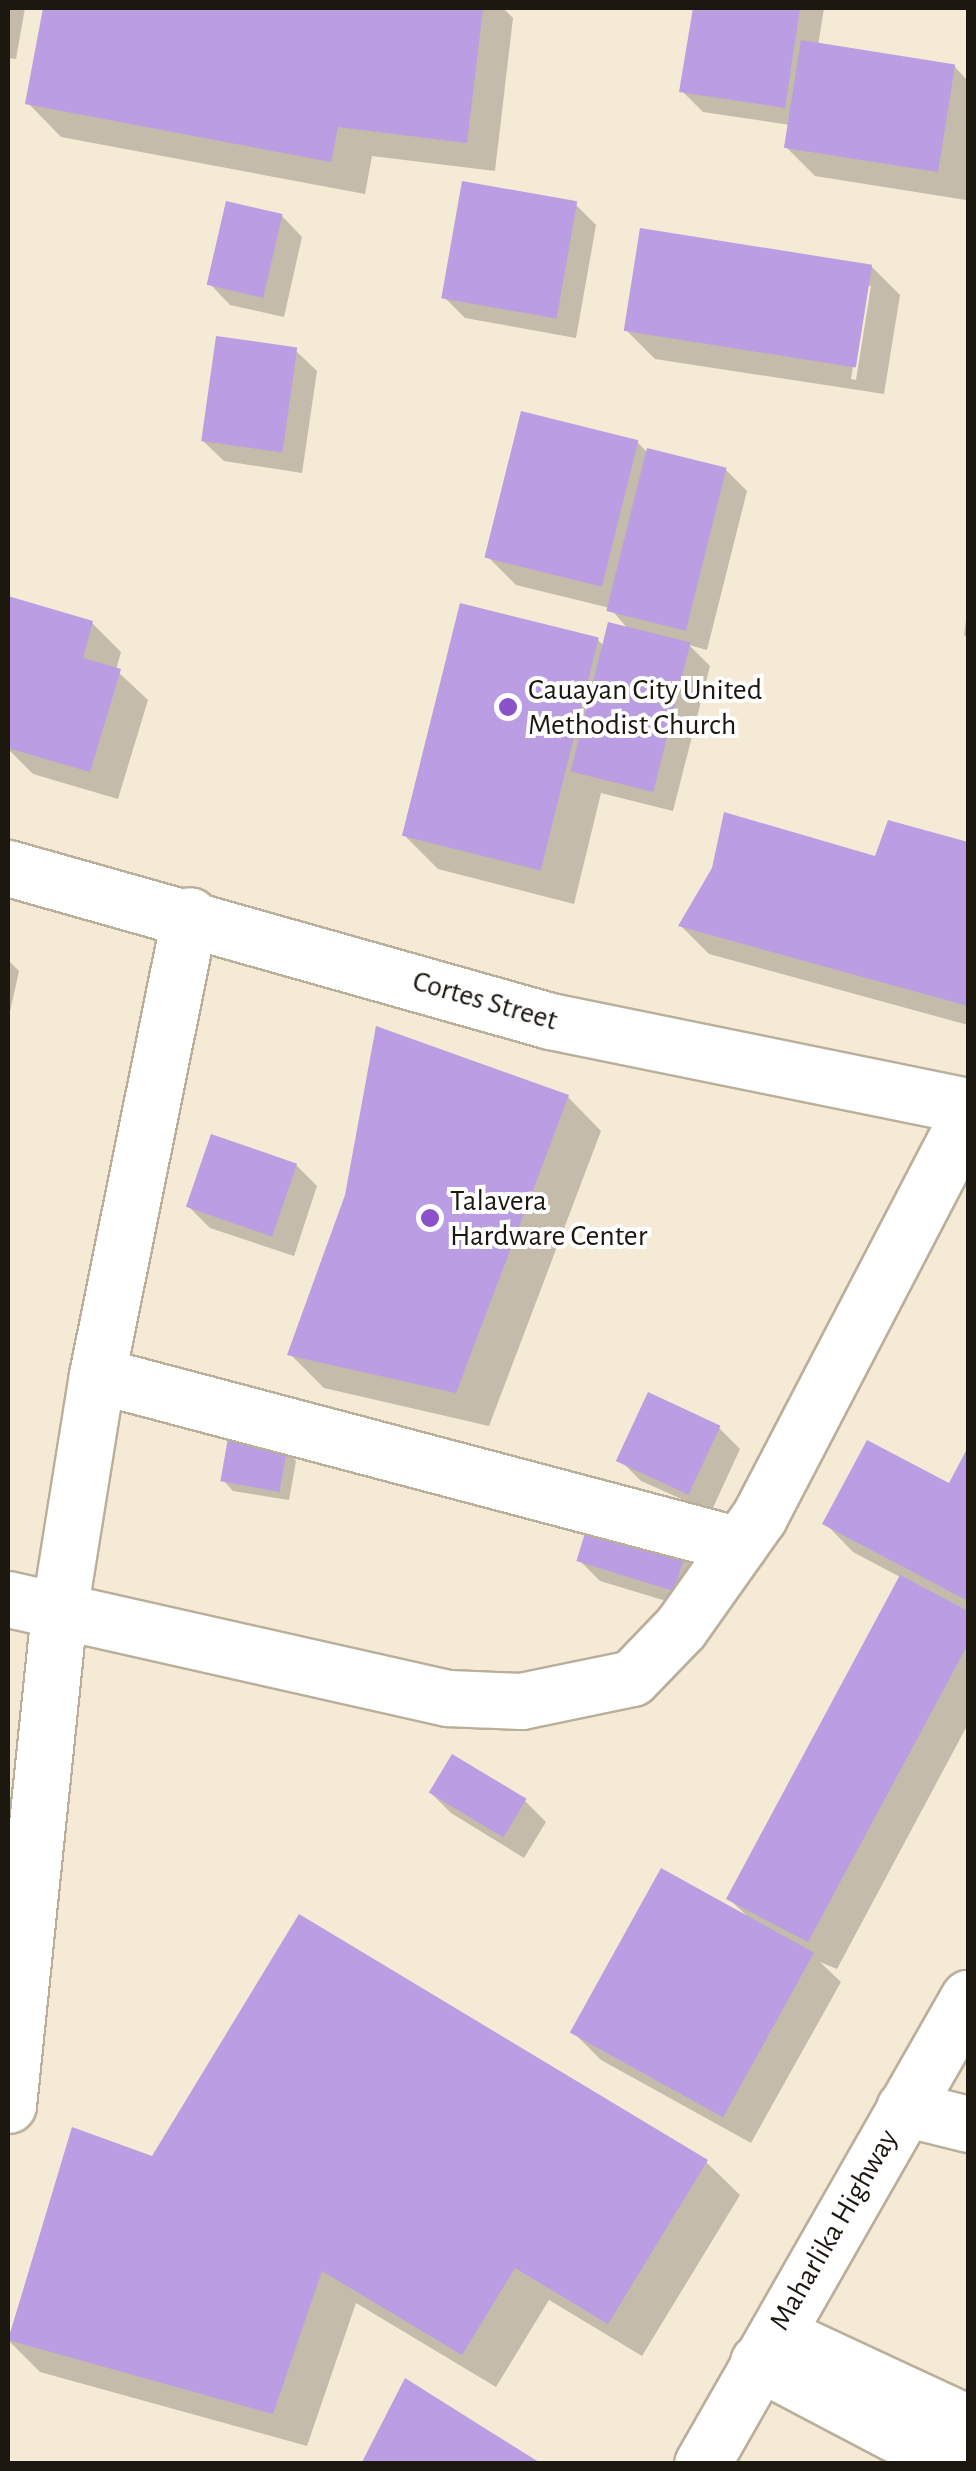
<!DOCTYPE html>
<html>
<head>
<meta charset="utf-8">
<style>
  body { margin:0 }
  #map { position:relative; width:976px; height:2471px; overflow:hidden; background:#f5ead5; font-family:"Alegreya Sans",sans-serif }
  div>[style] { position:absolute }
  [style*='--x'] { left:calc(var(--x)*1px); top:calc(var(--y)*1px); width:calc(var(--w)*1px); rotate:calc(var(--a)*1deg) }
  .shadow>* { inset:0; background:#0003 }
  .building>* { inset:0; background:#ba9de3; transform-origin:0 0 }
  .roads { filter:drop-shadow(2px 0 #baaf9b) drop-shadow(-2px 0 #baaf9b) drop-shadow(0 2px #baaf9b) drop-shadow(0 -2px #baaf9b) }
  .minor>* { height:55px; margin:-27.5px; padding:0 27.5px; transform-origin:27.5px; border-radius:27.5px; background:#fff }
  .major>* { height:55px; margin:-27.5px; padding:0 27.5px; transform-origin:27.5px; border-radius:27.5px; background:#fff }
  .dots>* { width:28px; height:28px; translate:-50% -50%; box-sizing:border-box; border:5px solid #fff; border-radius:50% }
  span { translate:-50% -50%; white-space:nowrap; text-align:center; line-height:1.15; -webkit-text-stroke:8px #fff; paint-order:stroke }
  .poi-label { font-size:30px; color:#1c1810 }
  .left { translate:0 -50%; text-align:left }
  .street-label { font-size:30px; color:#1c1810 }
  .frame { position:absolute; inset:0; border:10px solid #1c1810; pointer-events:none }
</style>
</head>
<body>
<div id="map">
  <div class="shadow">
    <i style="clip-path:polygon(8px 8px,25px 8px,16px 59px,8px 58px)"></i>
    <i style="clip-path:polygon(45px 8px,503px 8px,513px 18px,495px 171px,372px 156px,365px 194px,61px 137px,28px 103px)"></i>
    <i style="clip-path:polygon(695px 8px,824px 8px,818px 46px,954px 66px,968px 81px,966px 200px,815px 176px,786px 147px,790px 125px,703px 112px,682px 91px)"></i>
    <i style="clip-path:polygon(575px 204px,596px 225px,576px 338px,465px 318px,444px 297px)"></i>
    <i style="clip-path:polygon(282px 216px,302px 237px,284px 317px,230px 305px,210px 284px)"></i>
    <i style="clip-path:polygon(evenodd,871px 266px,900px 295px,884px 394px,655px 359px,626px 330px,871px 266px,866px 286px,871px 286px,856px 380px,851px 379px,866px 286px)"></i>
    <i style="clip-path:polygon(296px 351px,317px 371px,302px 473px,224px 461px,203px 441px)"></i>
    <i style="clip-path:polygon(637px 442px,649px 454px,726px 470px,747px 491px,707px 650px,689px 645px,710px 666px,673px 811px,601px 793px,574px 904px,438px 869px,404px 835px,598px 640px,605px 647px,629px 630px,610px 608px,516px 585px,487px 556px)"></i>
    <i style="clip-path:polygon(8px 598px,92px 623px,121px 652px,116px 670px,148px 700px,118px 799px,33px 774px,8px 749px)"></i>
    <i style="clip-path:polygon(968px 607px,968px 639px,964px 635px)"></i>
    <i style="clip-path:polygon(890px 823px,968px 845px,968px 1025px,709px 954px,681px 926px,876px 859px)"></i>
    <i style="clip-path:polygon(8px 960px,19px 971px,8px 1021px)"></i>
    <i style="clip-path:polygon(568px 1097px,601px 1131px,489px 1426px,324px 1388px,290px 1354px,348px 1195px)"></i>
    <i style="clip-path:polygon(296px 1165px,317px 1186px,294px 1256px,210px 1228px,189px 1207px)"></i>
    <i style="clip-path:polygon(719px 1428px,740px 1449px,711px 1512px,641px 1481px,620px 1460px)"></i>
    <i style="clip-path:polygon(286px 1451px,296px 1461px,289px 1500px,233px 1491px,223px 1480px)"></i>
    <i style="clip-path:polygon(968px 1452px,968px 1724px,837px 1969px,820px 1962px,841px 1982px,751px 2143px,601px 2060px,572px 2031px,746px 1915px,729px 1899px,902px 1578px,853px 1552px,825px 1523px,950px 1486px)"></i>
    <i style="clip-path:polygon(686px 1552px,707px 1573px,696px 1610px,600px 1581px,579px 1560px)"></i>
    <i style="clip-path:polygon(430px 1792px,525px 1801px,546px 1822px,524px 1858px,451px 1813px)"></i>
    <i style="clip-path:polygon(8px 1803px,14px 1804px,8px 1933px)"></i>
    <i style="clip-path:polygon(74px 2131px,153px 2159px,706px 2162px,740px 2195px,642px 2356px,549px 2300px,496px 2387px,356px 2303px,307px 2446px,40px 2372px,8px 2340px)"></i>
  </div>
  <div class="building">
    <i style="clip-path:polygon(43px 8px,483px 8px,467px 143px,338px 127px,331px 162px,25px 104px)"></i>
    <i style="clip-path:polygon(693px 8px,800px 8px,785px 108px,679px 92px)"></i>
    <i style="left:801px;top:40px;width:156px;height:109px;rotate:9deg"></i>
    <i style="left:462px;top:181px;width:117px;height:119px;rotate:10deg"></i>
    <i style="left:226px;top:201px;width:58px;height:86px;rotate:13deg"></i>
    <i style="left:640px;top:228px;width:235px;height:104px;rotate:9deg"></i>
    <i style="left:216px;top:336px;width:82px;height:106px;rotate:8deg"></i>
    <i style="left:521px;top:411px;width:121px;height:151px;rotate:14deg"></i>
    <i style="left:647px;top:448px;width:82px;height:168px;rotate:14deg"></i>
    <i style="clip-path:polygon(8px 596px,93px 621px,83px 658px,121px 669px,90px 772px,8px 748px)"></i>
    <i style="left:460px;top:603px;width:143px;height:240px;rotate:14deg"></i>
    <i style="left:608px;top:622px;width:85px;height:154px;rotate:14deg"></i>
    <i style="clip-path:polygon(724px 812px,875px 856px,888px 820px,968px 842px,968px 1006px,678px 926px,712px 868px)"></i>
    <i style="clip-path:polygon(376px 1026px,569px 1095px,456px 1393px,287px 1355px,345px 1195px)"></i>
    <i style="left:211px;top:1134px;width:91px;height:77px;rotate:19deg"></i>
    <i style="left:648px;top:1392px;width:80px;height:76px;rotate:25deg"></i>
    <i style="left:228px;top:1438px;width:60px;height:44px;rotate:10deg"></i>
    <i style="clip-path:polygon(867px 1440px,949px 1483px,968px 1447px,968px 1601px,822px 1524px)"></i>
    <i style="left:589px;top:1520px;width:102px;height:43px;rotate:17deg"></i>
    <i style="clip-path:polygon(900px 1575px,968px 1611px,968px 1644px,808px 1942px,726px 1899px)"></i>
    <i style="left:452px;top:1754px;width:87px;height:45px;rotate:31deg"></i>
    <i style="left:661px;top:1868px;width:175px;height:188px;rotate:29deg"></i>
    <i style="clip-path:polygon(299px 1914px,708px 2160px,608px 2324px,515px 2268px,462px 2355px,322px 2271px,273px 2414px,8px 2340px,72px 2127px,152px 2156px)"></i>
    <i style="clip-path:polygon(405px 2378px,486px 2429px,542px 2464px,361px 2464px)"></i>
  </div>
  <div class="roads">
    <div class="minor">
      <i style="--x:8;--y:868;--w:563;--a:15.76"></i>
      <i style="--x:550;--y:1021;--w:427;--a:11.5"></i>
      <i style="--x:97;--y:1375;--w:664;--a:14.83"></i>
      <i style="--x:8;--y:1599;--w:451;--a:12.7"></i>
      <i style="--x:448;--y:1698;--w:73;--a:2.4"></i>
      <i style="--x:521;--y:1701;--w:113;--a:-11.7"></i>
      <i style="--x:632;--y:1678;--w:71;--a:-46.1"></i>
      <i style="--x:681;--y:1627;--w:135;--a:-54.7"></i>
      <i style="--x:759;--y:1517;--w:453;--a:-62.5"></i>
      <i style="--x:8;--y:2105;--w:496;--a:-84.1"></i>
      <i style="--x:59;--y:1612;--w:240;--a:-80.9"></i>
      <i style="--x:97;--y:1375;--w:469;--a:-78.6"></i>
      <i style="--x:904;--y:2108;--w:66;--a:14"></i>
      <i style="--x:800;--y:2345;--w:185;--a:24.9"></i>
      <i style="--x:758;--y:2362;--w:219;--a:27.7"></i>
    </div>
    <div class="major">
      <i style="--x:702;--y:2464;--w:537;--a:-60.28"></i>
    </div>
  </div>
  <div class="dots">
    <i style="left:508px;top:707px;background:#8a51c8"></i>
    <i style="left:430px;top:1218px;background:#8a51c8"></i>
  </div>
  <div class="poi-label">
    <span class="left" style="left:528px;top:707px">Cauayan City United<br>Methodist Church</span>
    <span class="left" style="left:450px;top:1218px">Talavera<br>Hardware Center</span>
  </div>
  <div class="street-label">
    <span style="left:485px;top:1001px;rotate:16deg">Cortes Street</span>
    <span style="left:834px;top:2230px;rotate:-60deg">Maharlika Highway</span>
  </div>
  <div class="frame"></div>
</div>
</body>
</html>
